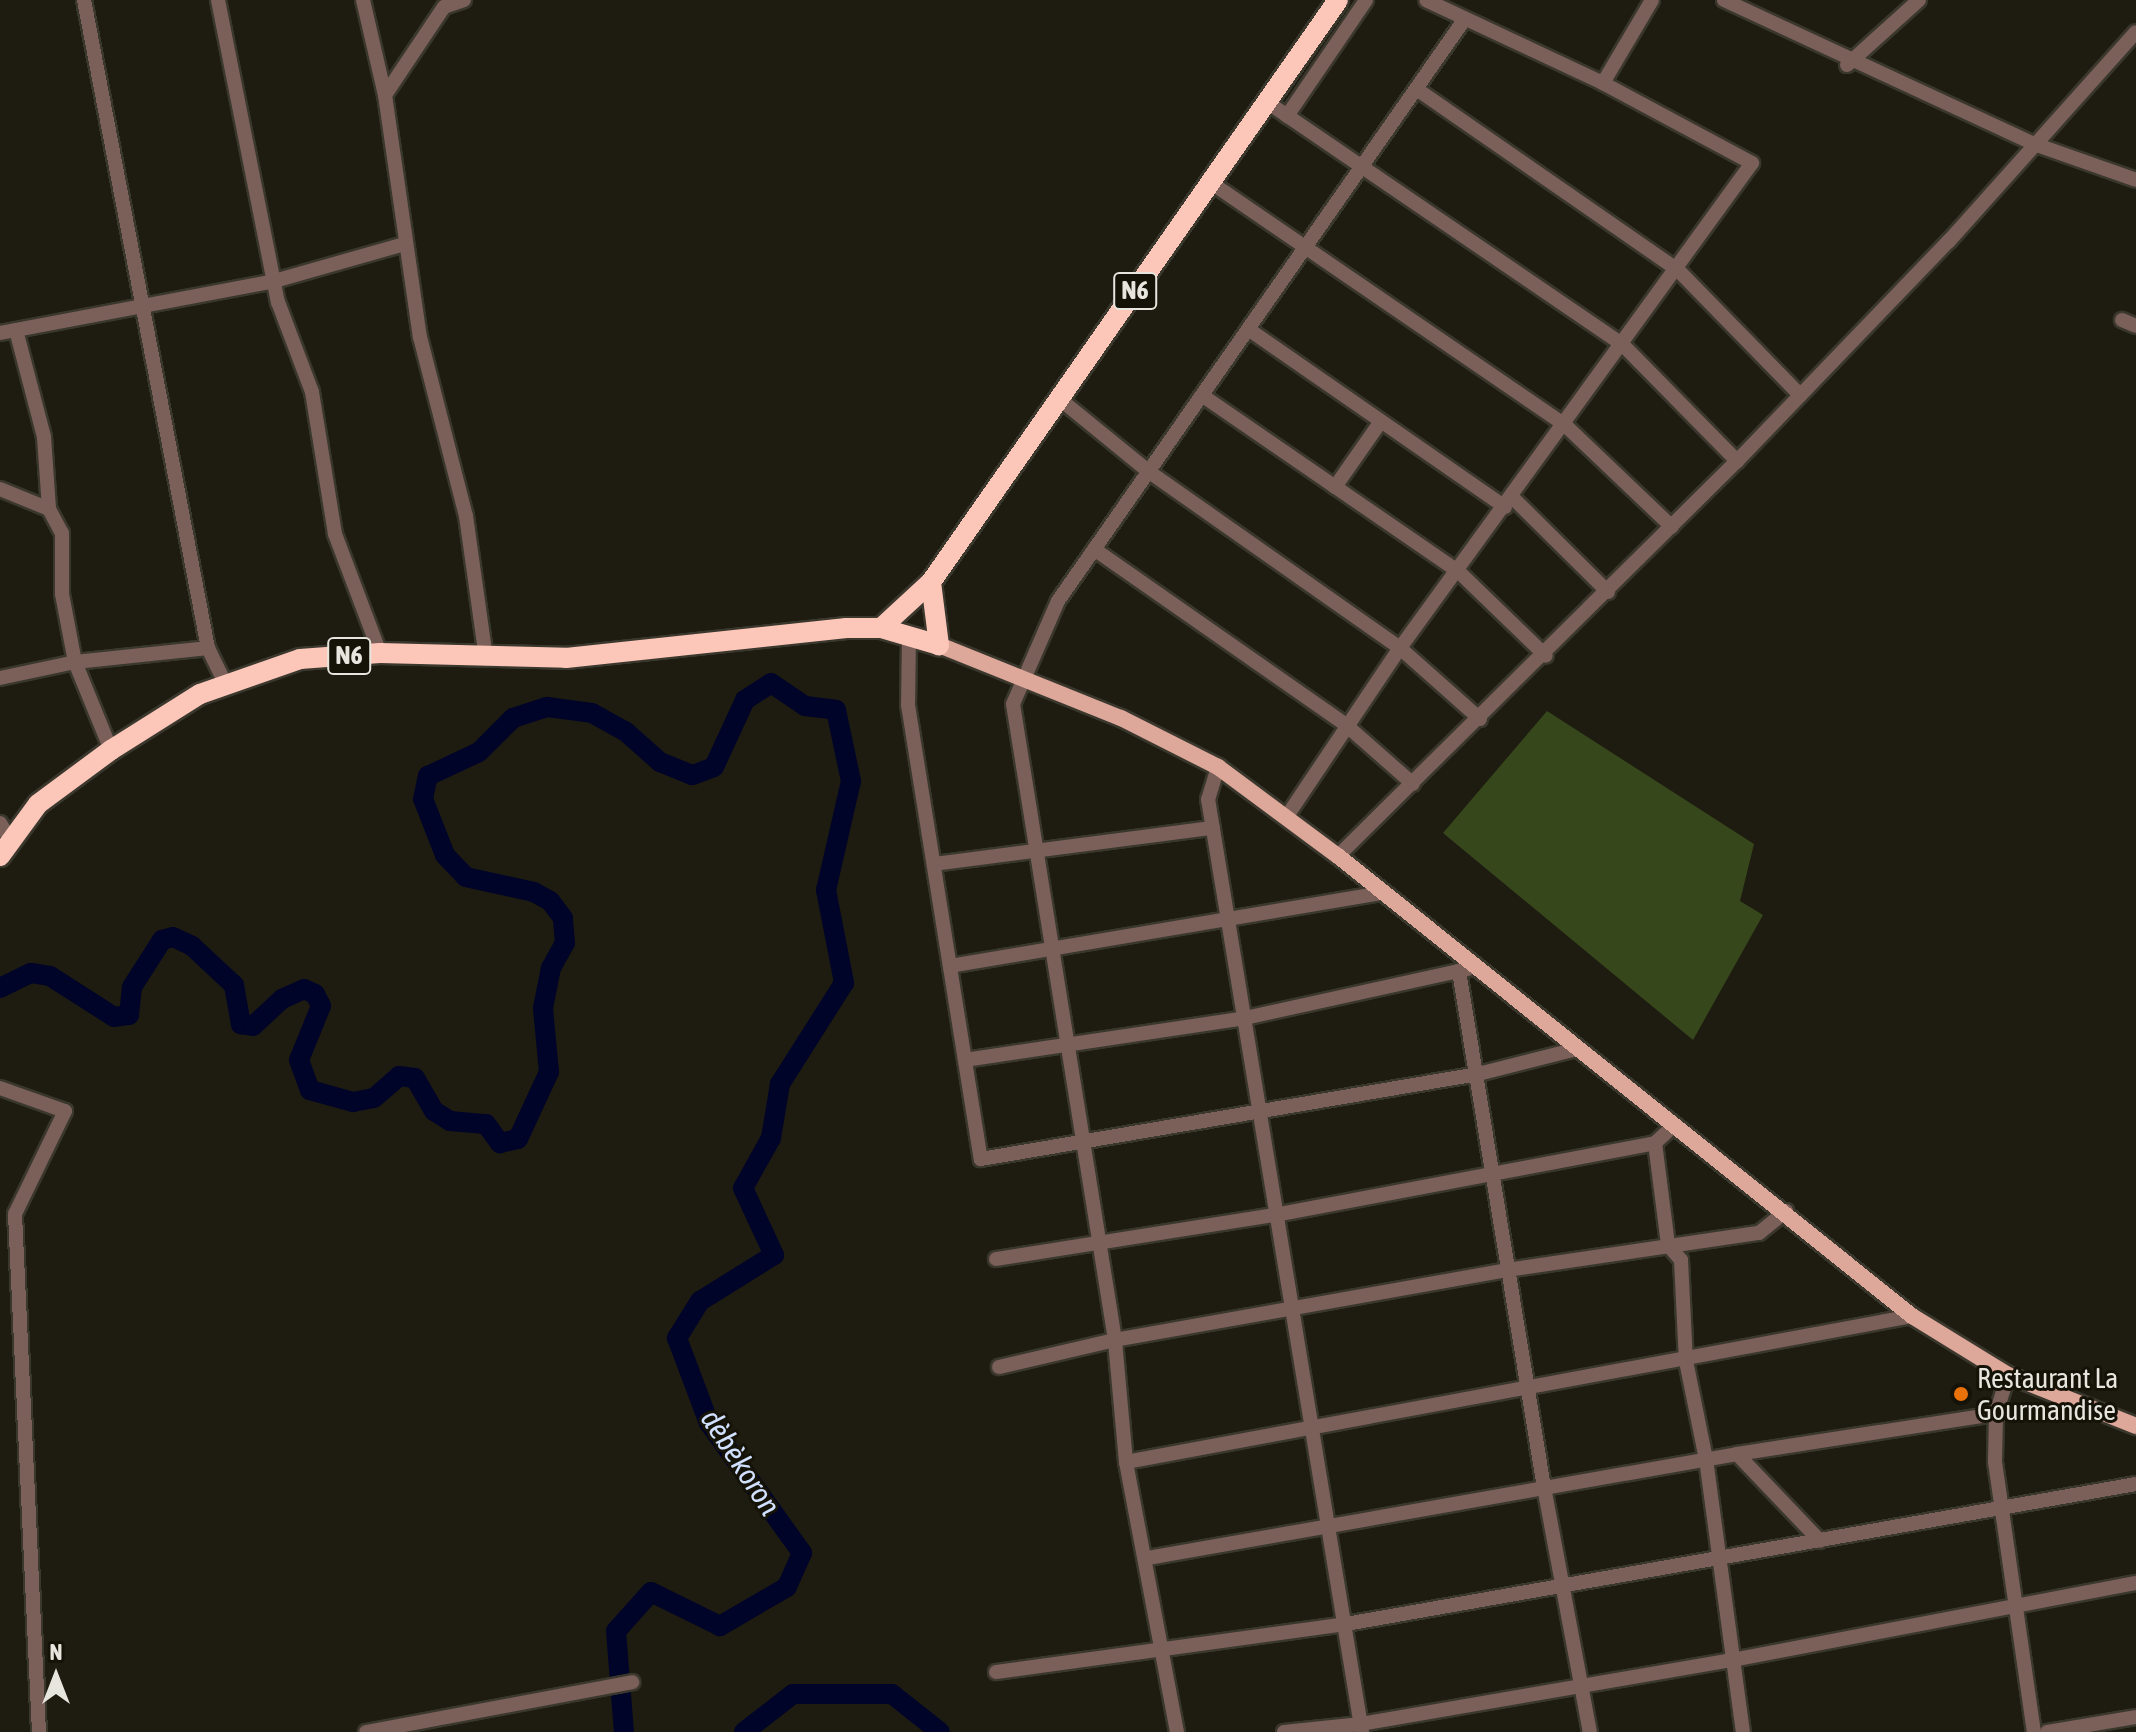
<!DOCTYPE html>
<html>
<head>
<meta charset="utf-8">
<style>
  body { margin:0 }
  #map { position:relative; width:2136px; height:1732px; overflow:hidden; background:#1e1b10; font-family:"Asap Condensed",sans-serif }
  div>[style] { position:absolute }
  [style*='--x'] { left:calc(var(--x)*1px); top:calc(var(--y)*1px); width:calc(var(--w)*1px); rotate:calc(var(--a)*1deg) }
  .green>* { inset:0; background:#37471c }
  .river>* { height:20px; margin:-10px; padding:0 10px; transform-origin:10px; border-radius:10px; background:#000429 }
  .roads { filter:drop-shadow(2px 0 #3a372d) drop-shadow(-2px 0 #3a372d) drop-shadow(0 2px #3a372d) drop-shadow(0 -2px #3a372d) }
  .minor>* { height:14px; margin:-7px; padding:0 7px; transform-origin:7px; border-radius:7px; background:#7b605a }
  .major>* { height:16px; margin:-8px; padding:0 8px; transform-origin:8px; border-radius:8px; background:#dda799 }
  .highway>* { height:20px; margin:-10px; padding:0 10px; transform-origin:10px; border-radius:10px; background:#fcc6b9 }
  .dots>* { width:22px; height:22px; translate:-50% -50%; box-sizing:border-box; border:4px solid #151207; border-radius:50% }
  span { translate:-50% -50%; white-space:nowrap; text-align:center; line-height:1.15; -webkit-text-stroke:6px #151207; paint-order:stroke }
  .shield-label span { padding:2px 6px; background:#151207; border:2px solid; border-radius:6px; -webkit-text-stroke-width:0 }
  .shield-label { font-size:26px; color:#e7e6de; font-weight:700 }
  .poi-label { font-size:28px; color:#e7e6de }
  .left { translate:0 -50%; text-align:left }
  .water-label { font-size:30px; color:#d0e0fe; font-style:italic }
  .north { position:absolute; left:16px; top:1636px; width:80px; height:80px; -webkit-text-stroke:6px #151207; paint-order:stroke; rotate:0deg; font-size:22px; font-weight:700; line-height:32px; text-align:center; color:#e7e6de }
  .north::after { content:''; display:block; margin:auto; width:28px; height:36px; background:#e7e6de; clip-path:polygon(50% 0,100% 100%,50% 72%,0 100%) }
</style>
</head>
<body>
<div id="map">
  <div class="green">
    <i style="clip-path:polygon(1547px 711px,1754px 844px,1740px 901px,1763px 915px,1693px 1040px,1443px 833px)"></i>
  </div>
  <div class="river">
    <i style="--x:0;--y:988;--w:34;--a:-26"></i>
    <i style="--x:31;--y:973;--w:19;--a:9"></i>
    <i style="--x:50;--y:976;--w:76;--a:32.6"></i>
    <i style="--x:114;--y:1017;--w:15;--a:-8"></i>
    <i style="--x:129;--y:1015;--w:28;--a:-84"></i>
    <i style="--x:132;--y:987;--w:56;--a:-57.4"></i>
    <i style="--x:162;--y:940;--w:11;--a:-15"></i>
    <i style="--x:173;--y:937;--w:21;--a:25"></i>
    <i style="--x:192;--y:946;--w:57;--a:42.9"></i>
    <i style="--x:234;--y:985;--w:40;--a:80"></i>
    <i style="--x:241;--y:1024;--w:12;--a:9"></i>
    <i style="--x:253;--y:1026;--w:40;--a:-43"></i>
    <i style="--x:282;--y:999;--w:24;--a:-24"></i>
    <i style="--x:304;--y:989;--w:12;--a:24"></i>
    <i style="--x:315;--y:994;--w:13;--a:63"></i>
    <i style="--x:321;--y:1006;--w:58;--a:112.2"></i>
    <i style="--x:299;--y:1060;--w:32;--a:70"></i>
    <i style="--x:310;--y:1090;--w:45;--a:15.6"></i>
    <i style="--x:353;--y:1102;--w:21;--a:-11"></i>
    <i style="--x:374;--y:1098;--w:33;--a:-41"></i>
    <i style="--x:399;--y:1076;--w:16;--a:7"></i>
    <i style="--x:415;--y:1078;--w:38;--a:60"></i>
    <i style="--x:434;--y:1111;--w:19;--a:32"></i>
    <i style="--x:450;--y:1121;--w:36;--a:5"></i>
    <i style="--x:486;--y:1124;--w:24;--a:54"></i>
    <i style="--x:500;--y:1143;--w:18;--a:-13"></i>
    <i style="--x:518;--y:1139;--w:74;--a:-65.2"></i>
    <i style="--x:549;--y:1072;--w:64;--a:-95.4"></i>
    <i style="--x:543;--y:1008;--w:41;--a:-78.7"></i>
    <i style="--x:551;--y:968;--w:29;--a:-61"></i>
    <i style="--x:565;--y:943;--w:25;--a:-95"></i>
    <i style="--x:563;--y:918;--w:21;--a:-127"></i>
    <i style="--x:550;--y:901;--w:18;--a:-151"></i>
    <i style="--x:534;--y:892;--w:70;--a:-167.6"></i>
    <i style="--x:466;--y:877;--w:30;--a:-134"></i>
    <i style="--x:445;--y:855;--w:60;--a:-111.4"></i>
    <i style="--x:423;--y:799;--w:24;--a:-78"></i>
    <i style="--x:428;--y:776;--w:56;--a:-25.2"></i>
    <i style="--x:479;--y:752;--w:48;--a:-45"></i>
    <i style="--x:513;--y:718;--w:36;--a:-18"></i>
    <i style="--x:547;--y:707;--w:45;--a:7.6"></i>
    <i style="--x:592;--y:713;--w:38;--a:29"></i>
    <i style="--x:625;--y:731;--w:47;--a:41.5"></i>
    <i style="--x:660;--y:762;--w:35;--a:22"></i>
    <i style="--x:693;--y:775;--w:22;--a:-21"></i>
    <i style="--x:714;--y:767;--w:74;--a:-65.2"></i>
    <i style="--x:745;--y:700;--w:31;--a:-33"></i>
    <i style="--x:771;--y:683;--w:41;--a:34.1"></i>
    <i style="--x:805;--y:706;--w:31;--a:7"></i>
    <i style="--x:836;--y:710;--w:73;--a:78.1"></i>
    <i style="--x:851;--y:781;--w:112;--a:102.9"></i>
    <i style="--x:826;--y:890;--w:95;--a:79"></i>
    <i style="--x:844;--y:983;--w:120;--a:122.4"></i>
    <i style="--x:780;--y:1084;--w:55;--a:99.5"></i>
    <i style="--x:771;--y:1138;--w:57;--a:119.2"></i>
    <i style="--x:743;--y:1188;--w:74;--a:65.2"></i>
    <i style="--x:774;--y:1255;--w:87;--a:148.1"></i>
    <i style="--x:700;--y:1301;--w:44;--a:121.9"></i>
    <i style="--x:677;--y:1338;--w:91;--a:69.4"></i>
    <i style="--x:709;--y:1423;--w:160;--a:54.4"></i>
    <i style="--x:802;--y:1553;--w:37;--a:114"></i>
    <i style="--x:787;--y:1587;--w:78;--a:149.8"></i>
    <i style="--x:720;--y:1626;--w:77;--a:-153.8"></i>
    <i style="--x:651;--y:1592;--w:52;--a:131.9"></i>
    <i style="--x:616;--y:1631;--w:101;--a:85.5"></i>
    <i style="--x:744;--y:1732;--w:62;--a:-37.8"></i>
    <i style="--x:793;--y:1694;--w:99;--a:0"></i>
    <i style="--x:892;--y:1694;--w:61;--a:38.4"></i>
  </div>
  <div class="roads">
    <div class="minor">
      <i style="--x:84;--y:0;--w:660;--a:79.17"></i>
      <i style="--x:208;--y:648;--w:41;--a:64.1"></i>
      <i style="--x:218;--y:0;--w:308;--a:78.8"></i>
      <i style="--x:278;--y:302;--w:96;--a:69.3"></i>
      <i style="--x:312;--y:392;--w:144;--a:80.8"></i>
      <i style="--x:335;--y:534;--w:127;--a:69.3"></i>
      <i style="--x:363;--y:0;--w:98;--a:77"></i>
      <i style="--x:385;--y:95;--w:245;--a:81.8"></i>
      <i style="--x:420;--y:337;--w:185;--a:75.6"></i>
      <i style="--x:466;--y:516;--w:144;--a:82"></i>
      <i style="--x:1724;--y:0;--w:342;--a:24.9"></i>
      <i style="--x:2034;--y:144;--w:108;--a:19.4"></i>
      <i style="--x:1847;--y:65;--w:97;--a:-42.1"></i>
      <i style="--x:1603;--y:83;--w:96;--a:-59.4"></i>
      <i style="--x:1418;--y:90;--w:316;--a:34.7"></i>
      <i style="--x:1678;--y:270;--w:175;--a:45.7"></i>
      <i style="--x:385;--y:95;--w:106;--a:-56.2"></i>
      <i style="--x:444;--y:7;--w:21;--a:-19"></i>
      <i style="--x:1267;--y:102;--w:431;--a:34.3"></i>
      <i style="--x:1623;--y:345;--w:163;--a:45.5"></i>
      <i style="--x:1287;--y:116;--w:140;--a:-55.7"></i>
      <i style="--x:1210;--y:182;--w:432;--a:34.4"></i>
      <i style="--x:1566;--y:426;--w:146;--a:43.6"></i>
      <i style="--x:2122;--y:320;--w:15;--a:23"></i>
      <i style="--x:16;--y:330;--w:111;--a:75.3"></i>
      <i style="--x:44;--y:437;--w:72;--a:86"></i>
      <i style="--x:1251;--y:331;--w:309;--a:34.7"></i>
      <i style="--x:0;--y:333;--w:279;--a:-10.7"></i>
      <i style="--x:274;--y:281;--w:136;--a:-15.8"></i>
      <i style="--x:1203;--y:396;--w:309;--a:34.5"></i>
      <i style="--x:1458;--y:571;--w:122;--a:44"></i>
      <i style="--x:1061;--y:400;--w:112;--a:39.2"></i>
      <i style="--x:1148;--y:471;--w:308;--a:35.1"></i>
      <i style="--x:1400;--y:648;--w:107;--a:41.6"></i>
      <i style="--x:1335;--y:487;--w:80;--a:-55.1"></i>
      <i style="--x:0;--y:489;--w:53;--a:22.2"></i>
      <i style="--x:49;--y:509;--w:27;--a:62"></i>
      <i style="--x:62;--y:533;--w:61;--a:90"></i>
      <i style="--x:62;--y:594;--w:69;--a:79.2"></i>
      <i style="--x:75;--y:662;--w:95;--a:67.8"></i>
      <i style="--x:1512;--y:497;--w:135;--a:44.7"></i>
      <i style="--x:1094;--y:549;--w:307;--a:34.9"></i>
      <i style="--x:1346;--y:725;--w:89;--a:41.4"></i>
      <i style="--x:909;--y:636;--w:69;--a:90.8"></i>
      <i style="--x:908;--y:705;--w:460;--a:80.9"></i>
      <i style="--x:981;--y:1159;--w:504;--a:-9.71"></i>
      <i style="--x:1478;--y:1074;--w:102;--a:-14.2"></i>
      <i style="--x:0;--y:678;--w:77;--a:-12"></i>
      <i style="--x:75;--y:662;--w:134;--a:-6"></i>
      <i style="--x:1218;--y:767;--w:34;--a:107"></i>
      <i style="--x:1208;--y:799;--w:946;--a:80.63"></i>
      <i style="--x:1287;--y:816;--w:202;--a:-56.1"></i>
      <i style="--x:1400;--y:648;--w:599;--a:-54.03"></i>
      <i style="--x:1752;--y:163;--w:169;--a:-151.8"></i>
      <i style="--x:1603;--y:83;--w:195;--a:-154.9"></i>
      <i style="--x:0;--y:823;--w:19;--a:58"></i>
      <i style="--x:1338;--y:856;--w:561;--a:-44.71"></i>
      <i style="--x:1737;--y:461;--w:306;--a:-46.1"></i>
      <i style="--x:1949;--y:241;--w:280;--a:-48.2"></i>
      <i style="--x:934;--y:864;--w:281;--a:-7.4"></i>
      <i style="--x:950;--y:966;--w:439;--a:-9.6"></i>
      <i style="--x:1459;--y:971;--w:523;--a:80.65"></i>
      <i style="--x:1544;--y:1487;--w:249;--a:79.4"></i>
      <i style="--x:965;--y:1060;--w:283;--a:-8.5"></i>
      <i style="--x:1245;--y:1018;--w:228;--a:-12.4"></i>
      <i style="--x:0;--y:1088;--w:69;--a:19.5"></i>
      <i style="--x:65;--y:1111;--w:114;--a:115.9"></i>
      <i style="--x:15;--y:1214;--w:519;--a:87.35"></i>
      <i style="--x:1655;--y:1143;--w:103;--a:82.7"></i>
      <i style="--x:1668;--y:1245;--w:20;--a:49"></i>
      <i style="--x:1681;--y:1260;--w:101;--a:87.2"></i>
      <i style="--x:1686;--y:1361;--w:100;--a:78.5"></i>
      <i style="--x:1706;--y:1459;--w:275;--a:82.3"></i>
      <i style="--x:996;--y:1259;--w:288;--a:-9"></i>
      <i style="--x:1280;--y:1214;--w:382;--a:-10.7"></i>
      <i style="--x:1655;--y:1143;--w:26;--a:-43"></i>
      <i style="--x:999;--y:1367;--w:119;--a:-13.1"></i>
      <i style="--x:1115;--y:1340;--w:398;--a:-10.1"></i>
      <i style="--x:1507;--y:1270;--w:255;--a:-8.4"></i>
      <i style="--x:1759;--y:1233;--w:35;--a:-39"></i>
      <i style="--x:2008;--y:1375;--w:41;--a:107.1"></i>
      <i style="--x:1996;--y:1414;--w:48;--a:91.2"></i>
      <i style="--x:1995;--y:1462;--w:273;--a:81.8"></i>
      <i style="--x:1737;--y:1454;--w:120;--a:46.3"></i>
      <i style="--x:1126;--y:1462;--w:799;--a:-10.52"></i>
      <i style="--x:1148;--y:1558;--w:598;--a:-10.01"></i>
      <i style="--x:1737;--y:1454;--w:262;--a:-8.8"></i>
      <i style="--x:996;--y:1672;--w:353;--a:-7.8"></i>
      <i style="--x:1346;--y:1624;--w:802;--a:-10.05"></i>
      <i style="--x:366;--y:1732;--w:271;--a:-10.6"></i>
      <i style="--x:1177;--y:1732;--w:275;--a:-100.7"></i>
      <i style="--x:1126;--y:1462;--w:122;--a:-95.2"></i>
      <i style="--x:1115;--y:1340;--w:644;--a:-99.11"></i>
      <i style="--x:1013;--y:704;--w:112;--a:-66.4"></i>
      <i style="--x:1058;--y:601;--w:709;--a:-55.05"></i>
      <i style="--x:1284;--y:1732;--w:77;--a:-5.9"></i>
      <i style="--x:1361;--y:1724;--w:376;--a:-9.8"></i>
      <i style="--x:1732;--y:1660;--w:411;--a:-10.8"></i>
      <i style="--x:2047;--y:1732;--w:90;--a:-9.6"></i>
    </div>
    <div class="major">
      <i style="--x:939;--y:645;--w:196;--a:21.9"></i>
      <i style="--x:1121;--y:718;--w:109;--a:26.8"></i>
      <i style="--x:1218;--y:767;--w:149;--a:36.6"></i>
      <i style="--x:1338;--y:856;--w:736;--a:38.71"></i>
      <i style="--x:1912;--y:1316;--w:113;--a:31.6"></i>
      <i style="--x:2008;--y:1375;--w:138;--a:21.7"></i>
    </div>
    <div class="highway">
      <i style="--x:931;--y:582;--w:64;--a:82.8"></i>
      <i style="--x:881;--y:628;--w:68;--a:-42.6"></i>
      <i style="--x:931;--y:582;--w:710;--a:-55.03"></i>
      <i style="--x:0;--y:856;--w:64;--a:-53.8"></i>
      <i style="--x:38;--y:804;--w:91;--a:-36.5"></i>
      <i style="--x:111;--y:750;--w:105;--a:-32.2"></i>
      <i style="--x:200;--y:694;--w:106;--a:-19.3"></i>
      <i style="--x:300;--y:659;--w:80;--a:-4.3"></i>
      <i style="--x:380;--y:653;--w:186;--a:1.5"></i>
      <i style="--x:566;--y:658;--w:282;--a:-6.1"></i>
      <i style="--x:846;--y:628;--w:35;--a:0"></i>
      <i style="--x:881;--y:628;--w:60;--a:16.3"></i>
    </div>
  </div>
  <div class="dots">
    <i style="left:1961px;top:1394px;background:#e8710a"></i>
  </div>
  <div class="shield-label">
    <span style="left:1135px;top:291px">N6</span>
    <span style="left:349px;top:656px">N6</span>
  </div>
  <div class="poi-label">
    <span class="left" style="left:1977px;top:1394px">Restaurant La<br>Gourmandise</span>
  </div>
  <div class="water-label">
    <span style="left:741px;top:1462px;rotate:57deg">dèbèkoron</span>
  </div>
  <div class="north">N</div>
</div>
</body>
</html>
